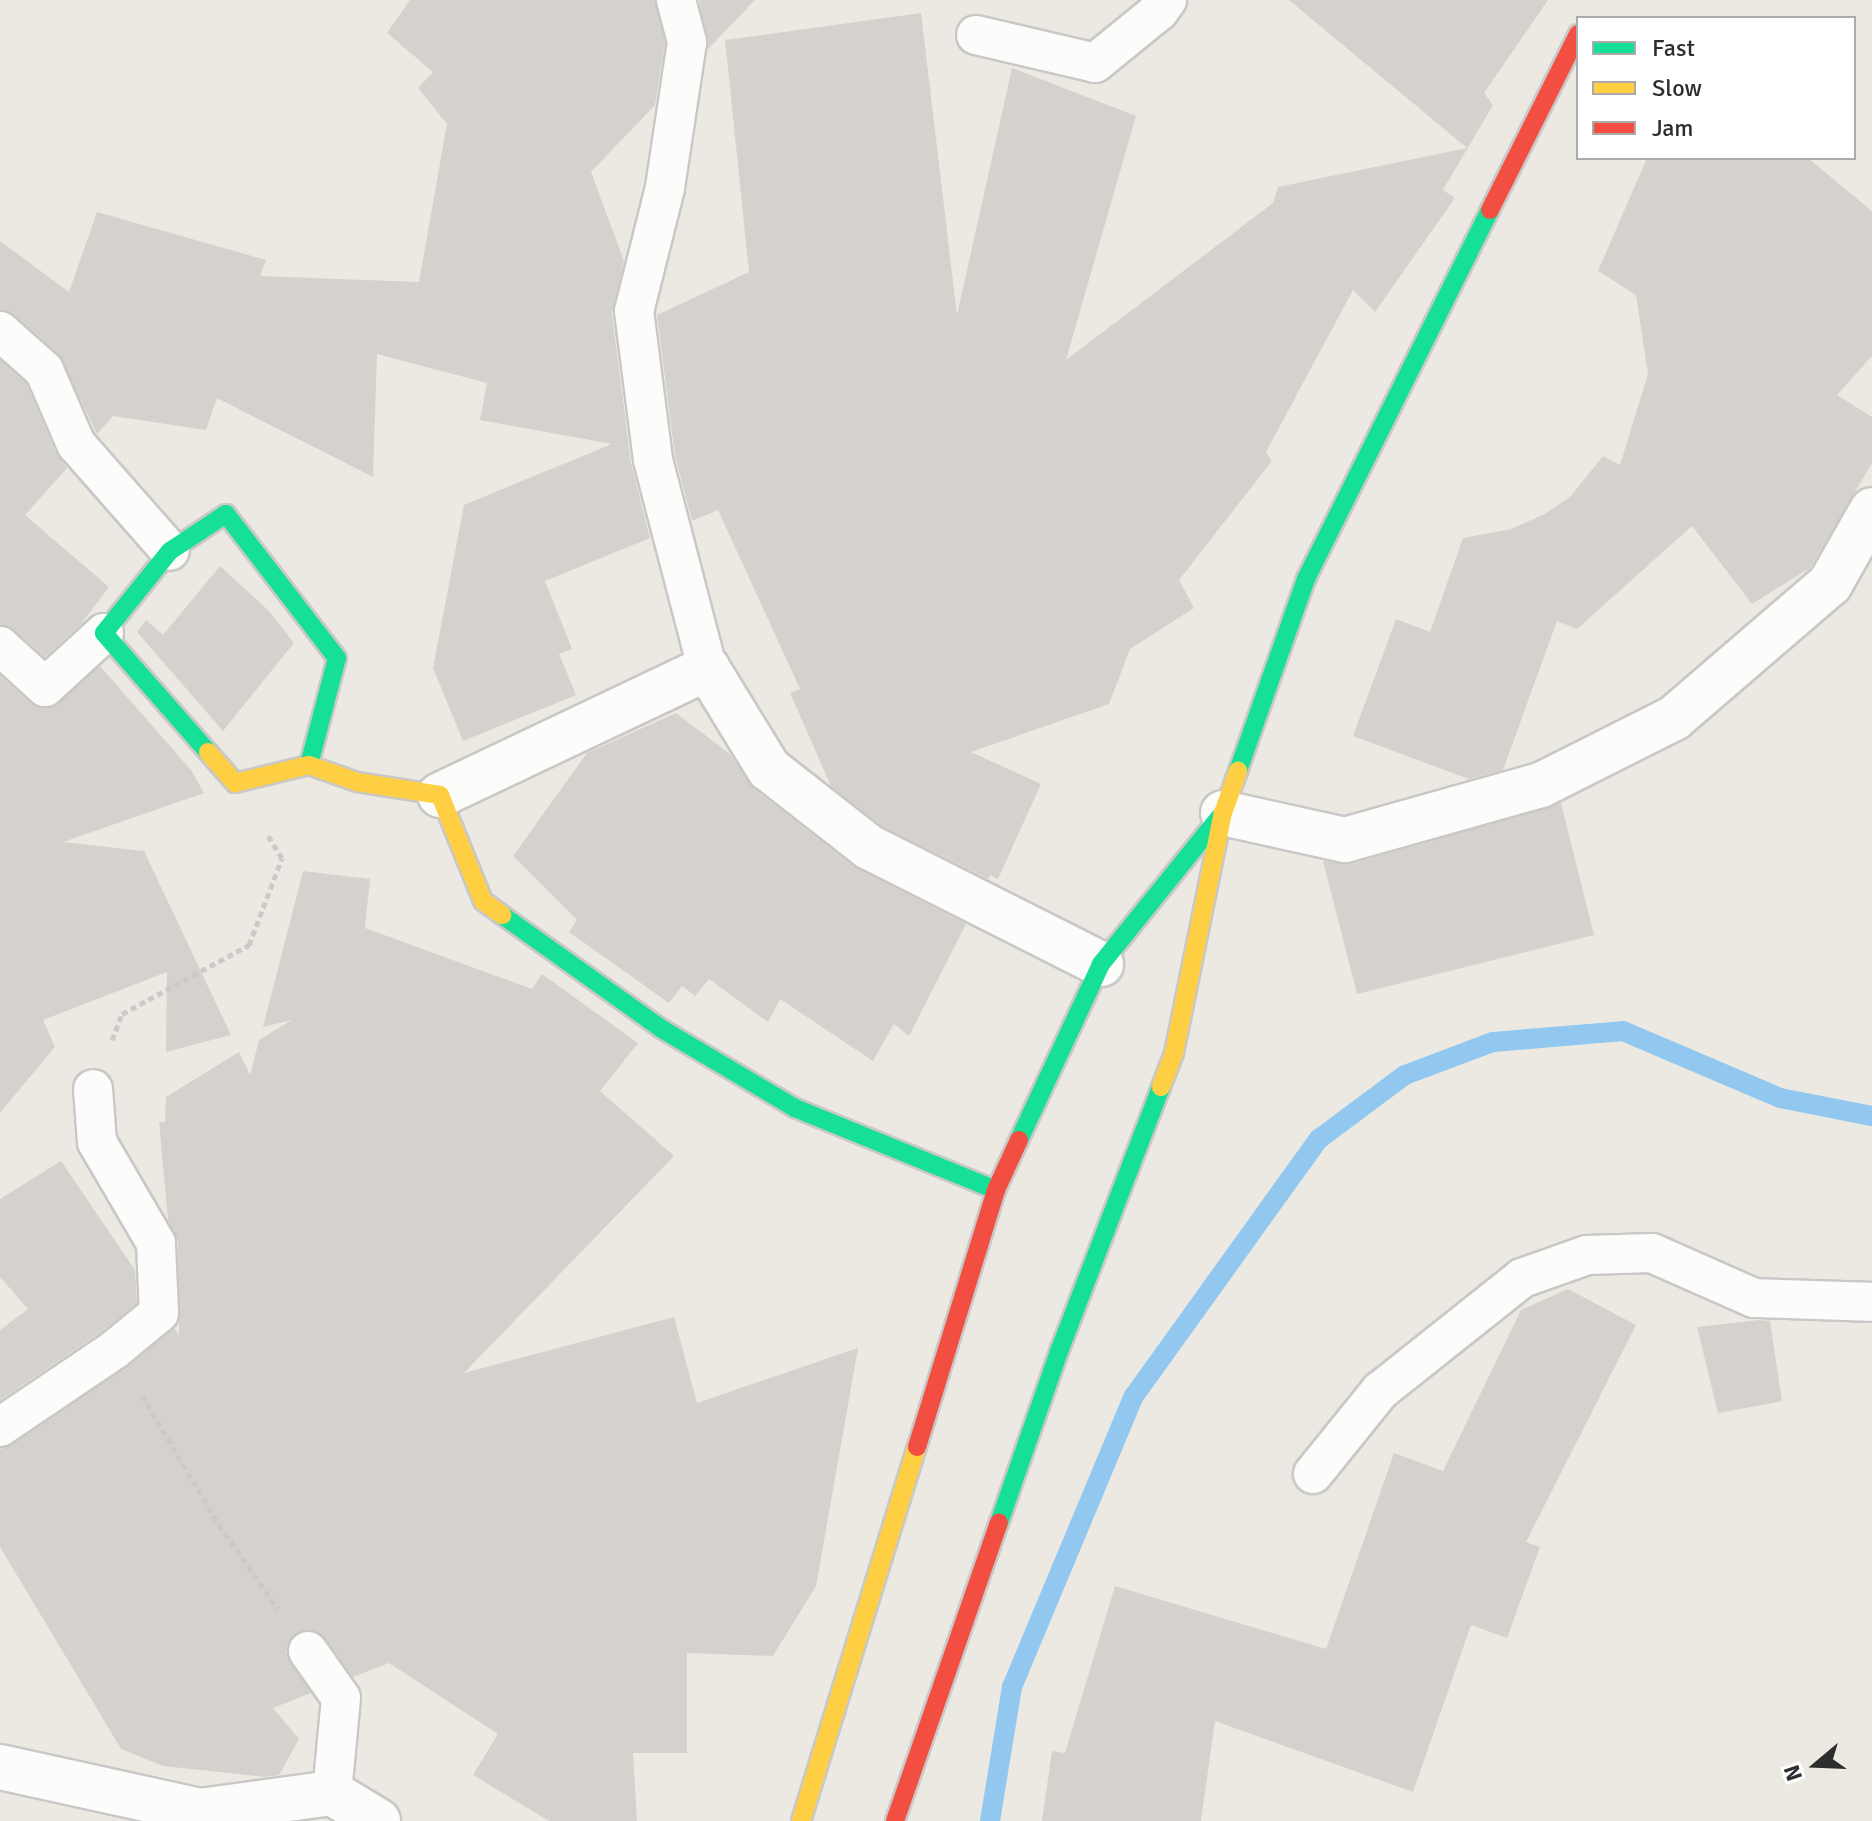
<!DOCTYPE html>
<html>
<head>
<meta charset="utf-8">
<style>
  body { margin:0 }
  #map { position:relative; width:1872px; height:1821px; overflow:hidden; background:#ece9e2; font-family:Signika,sans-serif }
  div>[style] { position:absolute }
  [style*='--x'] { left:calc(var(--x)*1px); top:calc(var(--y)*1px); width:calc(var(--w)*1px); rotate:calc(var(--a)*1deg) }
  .stream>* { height:20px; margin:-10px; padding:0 10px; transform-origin:10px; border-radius:10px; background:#92c8f0 }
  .building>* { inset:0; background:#d5d2cd }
  .path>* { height:5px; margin-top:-2.5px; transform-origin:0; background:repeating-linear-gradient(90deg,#cacac9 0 6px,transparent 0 10px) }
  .roads { filter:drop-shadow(2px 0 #c9c8c7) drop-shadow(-2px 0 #c9c8c7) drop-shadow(0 2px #c9c8c7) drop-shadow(0 -2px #c9c8c7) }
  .lane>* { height:38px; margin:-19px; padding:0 19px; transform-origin:19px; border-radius:19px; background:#fcfcfb }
  .street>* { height:44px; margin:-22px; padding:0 22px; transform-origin:22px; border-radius:22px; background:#fcfcfb }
  .fast>* { height:18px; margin:-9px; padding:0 9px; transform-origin:9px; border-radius:9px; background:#16e098 }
  .slow>* { height:18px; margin:-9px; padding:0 9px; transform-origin:9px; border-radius:9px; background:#ffcf43 }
  .jam>* { height:18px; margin:-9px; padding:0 9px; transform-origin:9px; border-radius:9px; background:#f24e42 }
  span { translate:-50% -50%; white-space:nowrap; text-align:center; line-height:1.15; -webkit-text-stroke:6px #fff; paint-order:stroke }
  .legend { position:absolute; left:1576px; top:16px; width:280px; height:144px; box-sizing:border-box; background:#fff; border:2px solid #ababab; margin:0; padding:10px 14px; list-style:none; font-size:24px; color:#2d2d2d }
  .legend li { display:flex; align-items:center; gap:16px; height:40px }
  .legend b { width:40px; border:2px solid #ababab }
  .north { position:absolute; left:1776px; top:1725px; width:80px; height:80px; -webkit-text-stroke:6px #fff; paint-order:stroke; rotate:251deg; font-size:22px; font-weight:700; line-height:32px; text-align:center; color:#2d2d2d }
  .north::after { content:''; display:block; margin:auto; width:28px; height:36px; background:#2d2d2d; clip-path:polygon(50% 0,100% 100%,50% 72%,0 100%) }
</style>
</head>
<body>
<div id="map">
  <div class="stream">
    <i style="--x:990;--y:1821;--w:136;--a:-80.7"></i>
    <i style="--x:1012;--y:1687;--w:316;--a:-67.3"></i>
    <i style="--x:1134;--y:1396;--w:317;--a:-54.3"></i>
    <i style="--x:1319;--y:1139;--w:107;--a:-36.7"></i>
    <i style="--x:1405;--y:1075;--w:94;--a:-20.6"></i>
    <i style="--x:1493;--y:1042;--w:130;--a:-4.8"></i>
    <i style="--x:1623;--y:1031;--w:171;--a:23.1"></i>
    <i style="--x:1780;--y:1098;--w:94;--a:11.1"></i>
  </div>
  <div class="building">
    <i style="clip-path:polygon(410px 0,655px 0,665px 43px,655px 105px,591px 172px,624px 261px,612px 314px,631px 463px,650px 538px,545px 581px,572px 649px,559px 654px,576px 695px,463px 741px,433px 668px,464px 505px,612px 444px,480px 420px,487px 383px,377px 354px,373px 477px,217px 398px,206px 430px,113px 416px,97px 434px,59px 354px,15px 315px,0 310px,0 241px,69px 292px,97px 212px,266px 260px,260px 276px,419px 282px,447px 124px,418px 88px,433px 72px,387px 33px)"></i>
    <i style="clip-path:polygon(699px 0,755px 0,708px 49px)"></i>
    <i style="clip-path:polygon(1289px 0,1548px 0,1484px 93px,1493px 105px,1443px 190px,1455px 198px,1375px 312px,1353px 290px,1266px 452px,1272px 461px,1179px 580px,1194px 608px,1130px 649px,1109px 704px,971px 752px,1041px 784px,998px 879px,990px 875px,988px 879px,882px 826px,831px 786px,790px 693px,800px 689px,718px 510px,692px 521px,675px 456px,657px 315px,749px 272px,725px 40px,921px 13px,957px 315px,1012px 68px,1136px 116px,1066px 360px,1273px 203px,1278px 187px,1467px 148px)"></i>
    <i style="clip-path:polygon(1647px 158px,1808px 158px,1872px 211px,1872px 356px,1837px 395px,1872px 417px,1872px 463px,1810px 568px,1752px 604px,1692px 526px,1577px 629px,1557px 621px,1503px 770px,1469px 779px,1353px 736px,1396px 619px,1430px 632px,1463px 538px,1511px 529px,1545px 514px,1570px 497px,1603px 456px,1620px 465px,1648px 374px,1636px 295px,1598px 271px)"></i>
    <i style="clip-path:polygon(0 360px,26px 383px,56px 453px,67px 468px,25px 515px,109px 587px,81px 624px,45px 657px,15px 630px,0 625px)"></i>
    <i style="clip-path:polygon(220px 566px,270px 612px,294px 643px,223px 731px,137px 632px,146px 620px,163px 635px)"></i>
    <i style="clip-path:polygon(100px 666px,191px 770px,204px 793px,63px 842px,144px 851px,231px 1035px,166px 1052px,167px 972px,43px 1020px,55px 1047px,0 1113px,0 676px,31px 704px,50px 708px)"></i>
    <i style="clip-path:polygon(676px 713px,730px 754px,754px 789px,854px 867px,966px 924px,909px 1036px,894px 1024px,873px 1061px,780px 999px,768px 1022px,709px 979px,695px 996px,682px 986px,669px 1003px,569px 932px,577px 920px,513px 856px,587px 753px)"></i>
    <i style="clip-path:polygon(1561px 803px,1594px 935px,1357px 994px,1323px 861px,1352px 864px)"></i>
    <i style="clip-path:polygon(303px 871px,370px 879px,365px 928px,532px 989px,542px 974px,638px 1043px,600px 1091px,674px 1156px,464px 1373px,674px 1317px,697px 1403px,858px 1348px,816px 1586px,773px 1656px,687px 1653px,687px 1753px,633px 1753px,637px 1821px,549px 1821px,473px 1775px,498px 1734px,389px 1663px,353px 1677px,325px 1638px,307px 1629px,295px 1634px,286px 1652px,311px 1693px,273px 1708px,299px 1739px,279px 1775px,265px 1777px,163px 1766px,121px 1749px,0 1547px,0 1449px,12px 1445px,126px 1368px,174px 1328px,179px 1335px,178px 1242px,168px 1220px,159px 1122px,165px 1122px,166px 1097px,239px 1052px,250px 1075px,259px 1040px,292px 1020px,263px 1027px)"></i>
    <i style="clip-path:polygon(61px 1161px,135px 1270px,137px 1303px,101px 1332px,0 1400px,0 1330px,28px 1309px,0 1277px,0 1199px)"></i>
    <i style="clip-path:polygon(1568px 1289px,1636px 1325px,1526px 1542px,1540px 1547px,1507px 1638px,1471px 1625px,1413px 1792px,1215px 1721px,1201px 1821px,1042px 1821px,1052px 1751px,1065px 1753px,1115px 1586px,1326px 1649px,1394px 1453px,1443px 1471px,1521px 1310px)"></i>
    <i style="clip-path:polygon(1759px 1320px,1770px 1321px,1782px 1401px,1718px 1413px,1697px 1327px)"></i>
  </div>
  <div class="path">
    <i style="--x:112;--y:1040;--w:28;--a:-69"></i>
    <i style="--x:122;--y:1014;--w:145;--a:-28.5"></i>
    <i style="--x:249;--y:945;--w:93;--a:-69.2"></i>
    <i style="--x:282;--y:858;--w:28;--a:-122"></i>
    <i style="--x:142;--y:1395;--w:151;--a:59.4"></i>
    <i style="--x:219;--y:1525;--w:103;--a:54.9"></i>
  </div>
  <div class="roads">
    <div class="lane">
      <i style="--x:676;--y:0;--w:43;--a:75.3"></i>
      <i style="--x:687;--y:42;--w:148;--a:98.6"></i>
      <i style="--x:665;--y:188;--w:127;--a:104.1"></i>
      <i style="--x:634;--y:311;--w:150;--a:82.7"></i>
      <i style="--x:653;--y:460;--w:215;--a:75.4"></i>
      <i style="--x:976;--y:35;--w:122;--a:13.2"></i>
      <i style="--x:1095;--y:63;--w:82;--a:-39.1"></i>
      <i style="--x:1159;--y:11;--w:14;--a:-54"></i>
      <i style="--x:0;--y:331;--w:59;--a:41.6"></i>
      <i style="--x:44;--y:370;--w:81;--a:66.6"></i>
      <i style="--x:76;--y:444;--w:142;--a:48.7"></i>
      <i style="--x:0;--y:646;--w:61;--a:42.3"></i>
      <i style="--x:45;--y:687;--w:80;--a:-42.5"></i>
      <i style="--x:0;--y:1427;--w:138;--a:-34"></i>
      <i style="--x:114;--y:1350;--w:58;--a:-39.4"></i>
      <i style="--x:159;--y:1313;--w:70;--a:-92.5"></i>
      <i style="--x:156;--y:1243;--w:117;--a:-120.3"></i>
      <i style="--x:97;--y:1142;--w:53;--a:-94.3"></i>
      <i style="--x:1313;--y:1474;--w:107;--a:-51.1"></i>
      <i style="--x:1380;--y:1391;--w:181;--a:-38.5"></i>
      <i style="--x:1522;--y:1278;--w:69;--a:-19.5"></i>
      <i style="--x:1587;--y:1255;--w:65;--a:-1.8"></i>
      <i style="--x:1652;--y:1253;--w:111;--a:23.8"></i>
      <i style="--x:1754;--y:1298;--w:118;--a:1.9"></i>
      <i style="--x:308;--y:1651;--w:57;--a:54.9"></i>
      <i style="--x:341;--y:1698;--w:95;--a:95.4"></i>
    </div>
    <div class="street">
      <i style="--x:440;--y:795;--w:296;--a:-25.4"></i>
      <i style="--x:707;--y:668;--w:119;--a:58.5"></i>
      <i style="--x:769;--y:769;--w:127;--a:38"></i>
      <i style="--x:869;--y:847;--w:260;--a:26.8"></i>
      <i style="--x:1223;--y:813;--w:125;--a:12.5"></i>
      <i style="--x:1345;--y:840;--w:204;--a:-15.7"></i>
      <i style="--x:1541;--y:785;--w:149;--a:-26.7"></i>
      <i style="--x:1674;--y:718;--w:206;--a:-40.7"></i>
      <i style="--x:1830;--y:584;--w:85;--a:-60.4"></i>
      <i style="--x:0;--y:1767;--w:205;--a:12.4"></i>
      <i style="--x:200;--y:1811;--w:133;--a:-7.8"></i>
      <i style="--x:332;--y:1793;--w:54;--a:31.3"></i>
    </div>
    <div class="fast">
      <i style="--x:208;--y:752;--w:158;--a:-131.2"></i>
      <i style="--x:104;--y:633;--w:105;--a:-51.2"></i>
      <i style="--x:170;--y:551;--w:67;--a:-33.5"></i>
      <i style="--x:226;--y:514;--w:182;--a:52.4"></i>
      <i style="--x:337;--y:658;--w:111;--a:104.7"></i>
      <i style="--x:1238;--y:771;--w:204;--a:-70.5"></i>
      <i style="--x:1306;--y:579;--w:412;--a:-63.5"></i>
      <i style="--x:502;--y:915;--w:196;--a:35.5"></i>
      <i style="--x:662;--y:1029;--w:155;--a:30.7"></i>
      <i style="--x:795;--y:1108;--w:217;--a:22.2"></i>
      <i style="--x:1019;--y:1140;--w:194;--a:-65"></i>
      <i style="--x:1101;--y:964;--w:188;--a:-51.1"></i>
      <i style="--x:999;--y:1523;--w:184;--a:-70.7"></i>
      <i style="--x:1060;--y:1349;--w:281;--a:-68.9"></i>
    </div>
    <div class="slow">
      <i style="--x:208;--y:752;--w:41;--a:48.9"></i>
      <i style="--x:235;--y:783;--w:76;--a:-13.7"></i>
      <i style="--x:309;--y:765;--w:51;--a:19.5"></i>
      <i style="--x:357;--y:782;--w:84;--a:8.9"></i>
      <i style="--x:440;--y:795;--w:114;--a:67.9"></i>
      <i style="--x:483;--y:901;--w:24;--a:36"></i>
      <i style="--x:1161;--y:1087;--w:36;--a:-69"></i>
      <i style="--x:1174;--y:1053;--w:245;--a:-78.5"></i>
      <i style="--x:1223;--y:813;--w:45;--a:-70.3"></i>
      <i style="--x:801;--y:1821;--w:392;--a:-72.8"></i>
    </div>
    <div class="jam">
      <i style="--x:1490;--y:210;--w:197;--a:-63.4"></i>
      <i style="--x:917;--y:1447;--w:269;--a:-72.9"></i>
      <i style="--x:996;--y:1190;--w:55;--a:-65.3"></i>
      <i style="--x:895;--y:1821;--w:316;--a:-70.8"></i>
    </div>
  </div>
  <ul class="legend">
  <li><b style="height:10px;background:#16e098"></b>Fast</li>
  <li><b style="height:10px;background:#ffcf43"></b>Slow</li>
  <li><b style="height:10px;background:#f24e42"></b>Jam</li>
  </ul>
  <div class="north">N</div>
</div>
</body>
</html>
